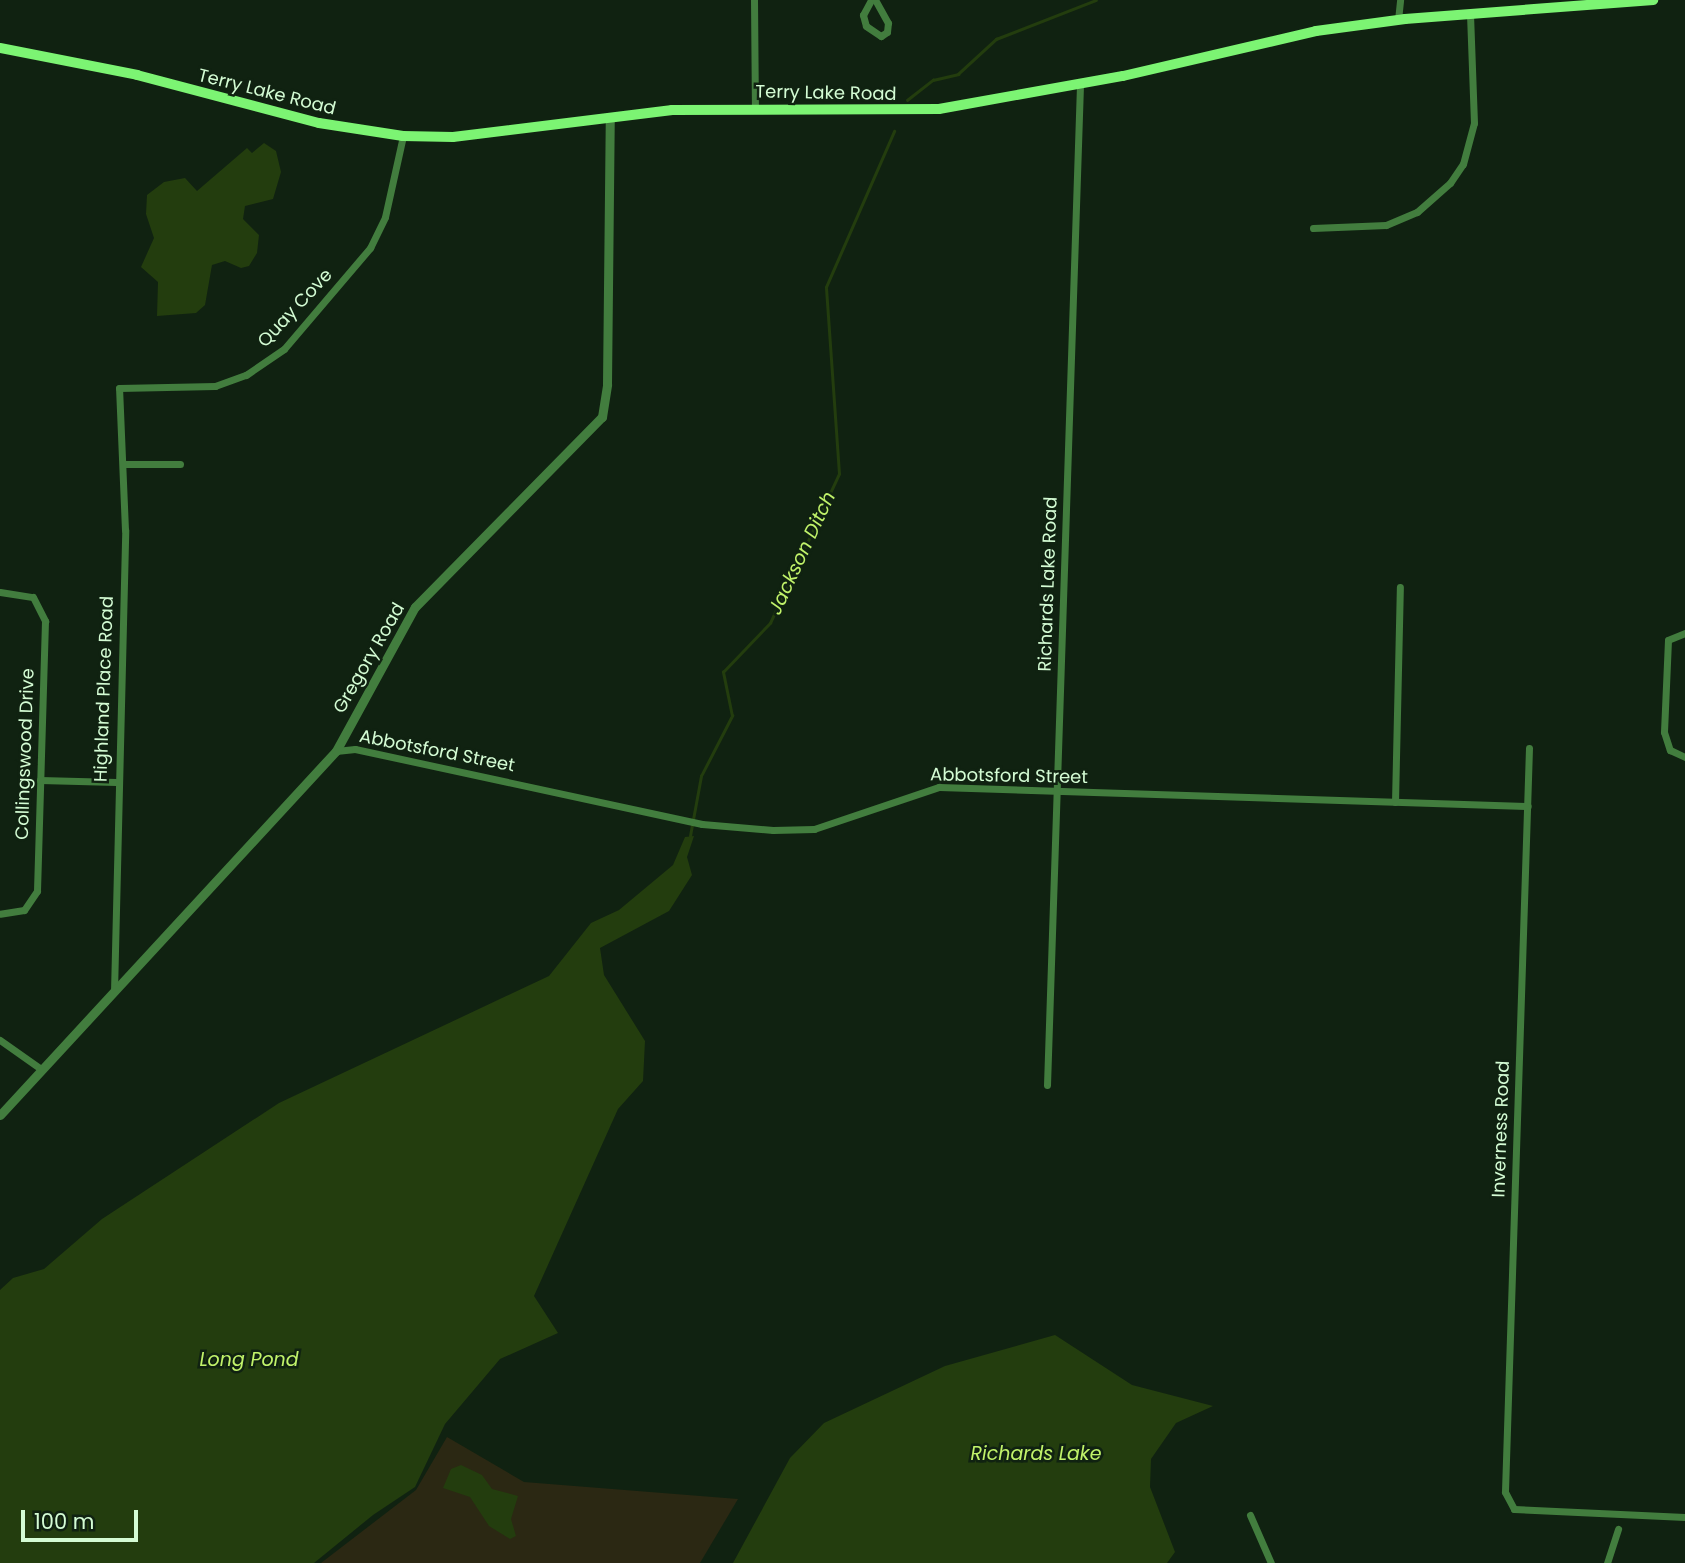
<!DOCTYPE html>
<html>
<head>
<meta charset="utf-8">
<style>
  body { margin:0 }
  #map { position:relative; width:1685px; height:1563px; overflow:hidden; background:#102211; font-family:Poppins,sans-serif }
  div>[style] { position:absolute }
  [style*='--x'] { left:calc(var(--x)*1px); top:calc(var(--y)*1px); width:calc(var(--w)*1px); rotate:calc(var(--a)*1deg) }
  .green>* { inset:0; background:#2b2813 }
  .water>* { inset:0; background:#233d0e }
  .stream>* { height:2.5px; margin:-1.25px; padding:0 1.25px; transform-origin:1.25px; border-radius:1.25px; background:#233d0e }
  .minor>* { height:7px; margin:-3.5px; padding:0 3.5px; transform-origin:3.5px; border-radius:3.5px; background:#427d3e }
  .tertiary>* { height:9px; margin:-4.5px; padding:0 4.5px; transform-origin:4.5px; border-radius:4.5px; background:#427d3e }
  .secondary>* { height:10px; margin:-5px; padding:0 5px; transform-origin:5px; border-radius:5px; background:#7cf473 }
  span { translate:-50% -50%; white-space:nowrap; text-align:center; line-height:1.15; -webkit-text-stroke:5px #102211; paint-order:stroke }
  .street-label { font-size:18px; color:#d4fcd4 }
  .water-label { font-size:19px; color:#c1f36a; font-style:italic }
  .scale { position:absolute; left:21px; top:1510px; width:117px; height:32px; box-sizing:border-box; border:4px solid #d4fcd4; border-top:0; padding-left:9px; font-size:21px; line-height:24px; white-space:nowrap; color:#d4fcd4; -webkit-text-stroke:5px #102211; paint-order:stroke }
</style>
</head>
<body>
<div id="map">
  <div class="green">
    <i style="clip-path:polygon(447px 1437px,524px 1482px,738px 1499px,700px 1563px,321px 1563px,416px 1490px)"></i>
  </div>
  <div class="water">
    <i style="clip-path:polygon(264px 143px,276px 151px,281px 172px,273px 199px,245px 206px,243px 219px,259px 235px,257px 253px,249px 266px,241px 268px,225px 261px,212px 265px,205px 305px,196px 313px,157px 316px,158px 282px,141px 267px,154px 238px,146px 214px,147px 195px,164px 182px,185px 178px,197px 191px,247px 148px,252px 153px)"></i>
    <i style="clip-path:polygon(694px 836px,687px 857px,692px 875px,669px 911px,600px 948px,604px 975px,645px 1041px,643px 1081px,618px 1109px,534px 1296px,558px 1333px,500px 1359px,445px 1424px,415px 1487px,373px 1515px,314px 1563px,0 1563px,0 1290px,13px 1278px,44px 1269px,102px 1219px,279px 1103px,549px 976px,591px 923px,619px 910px,673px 865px,685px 837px)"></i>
    <i style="clip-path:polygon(1055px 1335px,1132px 1385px,1213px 1406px,1176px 1423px,1151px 1459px,1150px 1487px,1175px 1552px,1167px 1563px,733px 1563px,790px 1458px,824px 1423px,945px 1366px)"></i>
    <i style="clip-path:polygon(461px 1465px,482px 1475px,492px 1489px,518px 1496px,511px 1519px,516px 1536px,510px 1539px,489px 1526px,470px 1497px,443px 1488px,451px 1469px)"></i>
  </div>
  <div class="stream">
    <i style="--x:907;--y:100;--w:33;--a:-38"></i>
    <i style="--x:933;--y:80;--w:26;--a:-13"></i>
    <i style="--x:958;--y:74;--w:52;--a:-42.6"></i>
    <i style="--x:996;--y:39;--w:107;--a:-21.3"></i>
    <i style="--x:690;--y:836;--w:61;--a:-79.6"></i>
    <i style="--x:701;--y:776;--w:68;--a:-62.7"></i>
    <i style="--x:732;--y:716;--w:45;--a:-101.6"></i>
    <i style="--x:723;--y:672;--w:68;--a:-46.2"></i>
    <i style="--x:770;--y:623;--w:164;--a:-65.2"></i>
    <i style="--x:839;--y:474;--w:187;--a:-94"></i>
    <i style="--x:826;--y:287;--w:170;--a:-66.4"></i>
  </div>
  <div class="minor">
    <i style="--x:754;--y:0;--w:106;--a:89.5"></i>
    <i style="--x:871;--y:0;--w:17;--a:118"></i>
    <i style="--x:863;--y:15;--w:11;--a:75"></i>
    <i style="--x:866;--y:26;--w:18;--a:34"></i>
    <i style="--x:881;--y:36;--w:7;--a:-34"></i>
    <i style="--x:887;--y:32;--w:9;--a:-84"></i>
    <i style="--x:888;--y:23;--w:26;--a:-119"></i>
    <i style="--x:1398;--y:20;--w:20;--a:-84"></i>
    <i style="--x:1313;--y:228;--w:73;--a:-2.4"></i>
    <i style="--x:1386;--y:225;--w:34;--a:-23"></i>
    <i style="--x:1417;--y:212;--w:44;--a:-41.3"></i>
    <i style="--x:1450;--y:183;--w:23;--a:-56"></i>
    <i style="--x:1463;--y:164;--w:42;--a:-75"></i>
    <i style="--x:1474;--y:123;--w:108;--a:-92.1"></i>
    <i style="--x:125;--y:464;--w:55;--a:0"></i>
    <i style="--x:0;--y:592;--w:33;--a:9"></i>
    <i style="--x:33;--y:597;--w:27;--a:63"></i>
    <i style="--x:45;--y:621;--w:270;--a:91.7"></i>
    <i style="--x:37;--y:891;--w:23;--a:124"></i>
    <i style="--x:24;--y:910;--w:24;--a:171"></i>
    <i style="--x:1685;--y:633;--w:18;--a:158"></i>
    <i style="--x:1668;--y:640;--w:92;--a:92.5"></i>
    <i style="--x:1664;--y:732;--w:19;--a:72"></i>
    <i style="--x:1670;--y:750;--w:17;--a:25"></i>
    <i style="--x:1529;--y:748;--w:744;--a:91.85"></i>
    <i style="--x:1505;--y:1492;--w:19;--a:62"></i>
    <i style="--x:1514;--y:1509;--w:171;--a:2.7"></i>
    <i style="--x:336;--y:751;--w:19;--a:-6"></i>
    <i style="--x:355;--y:749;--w:355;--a:12.2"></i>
    <i style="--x:702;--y:824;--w:71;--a:4.8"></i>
    <i style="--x:773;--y:830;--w:41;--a:-1.4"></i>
    <i style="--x:814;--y:829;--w:132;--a:-18.6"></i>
    <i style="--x:939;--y:787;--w:589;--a:1.85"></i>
    <i style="--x:40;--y:780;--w:76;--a:1.5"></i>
    <i style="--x:1395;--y:802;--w:215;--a:-88.7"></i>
    <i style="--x:114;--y:992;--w:462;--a:-88.6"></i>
    <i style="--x:125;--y:530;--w:142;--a:-92.4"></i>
    <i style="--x:119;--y:388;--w:96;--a:-1.2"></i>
    <i style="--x:215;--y:386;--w:33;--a:-20"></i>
    <i style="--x:246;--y:375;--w:46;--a:-34.4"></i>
    <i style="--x:284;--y:349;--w:133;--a:-49.6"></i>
    <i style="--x:370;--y:248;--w:34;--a:-64"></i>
    <i style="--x:385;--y:217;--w:83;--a:-77.5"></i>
    <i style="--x:0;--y:1040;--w:50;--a:35.3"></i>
    <i style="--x:1047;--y:1085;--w:1002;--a:-88.11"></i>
    <i style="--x:1250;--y:1515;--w:52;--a:66.4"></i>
    <i style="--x:1607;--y:1563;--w:36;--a:-72"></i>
  </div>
  <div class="tertiary">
    <i style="--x:0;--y:1115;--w:495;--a:-47.3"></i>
    <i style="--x:336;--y:751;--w:164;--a:-61.3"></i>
    <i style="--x:415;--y:607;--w:267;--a:-45.5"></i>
    <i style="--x:602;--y:417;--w:33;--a:-81"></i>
    <i style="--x:607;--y:384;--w:267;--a:-89.4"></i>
  </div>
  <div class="secondary">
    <i style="--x:0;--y:48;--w:140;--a:11.1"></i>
    <i style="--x:137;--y:75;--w:188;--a:14.8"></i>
    <i style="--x:319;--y:123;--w:85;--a:8.8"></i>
    <i style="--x:403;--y:136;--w:50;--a:1.1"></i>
    <i style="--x:453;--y:137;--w:221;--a:-7"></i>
    <i style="--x:672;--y:110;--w:267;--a:-0.2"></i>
    <i style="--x:939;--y:109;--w:187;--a:-10.2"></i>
    <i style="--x:1123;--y:76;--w:198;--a:-13.1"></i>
    <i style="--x:1316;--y:31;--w:90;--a:-7.7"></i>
    <i style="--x:1405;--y:19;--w:249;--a:-4.4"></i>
  </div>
  <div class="street-label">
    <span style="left:267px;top:92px;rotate:14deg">Terry Lake Road</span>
    <span style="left:826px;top:93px;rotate:1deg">Terry Lake Road</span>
    <span style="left:295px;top:308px;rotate:-47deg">Quay Cove</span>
    <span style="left:1048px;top:584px;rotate:-88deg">Richards Lake Road</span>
    <span style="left:369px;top:658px;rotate:-60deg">Gregory Road</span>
    <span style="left:104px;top:689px;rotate:-88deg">Highland Place Road</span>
    <span style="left:437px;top:751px;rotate:11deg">Abbotsford Street</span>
    <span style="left:25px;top:754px;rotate:-88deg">Collingswood Drive</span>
    <span style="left:1009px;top:776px;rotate:1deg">Abbotsford Street</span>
    <span style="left:1501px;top:1129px;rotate:-88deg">Inverness Road</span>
  </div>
  <div class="water-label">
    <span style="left:802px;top:553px;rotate:-65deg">Jackson Ditch</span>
    <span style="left:249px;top:1360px">Long Pond</span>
    <span style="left:1036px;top:1454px">Richards Lake</span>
  </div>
  <div class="scale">100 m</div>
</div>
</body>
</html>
